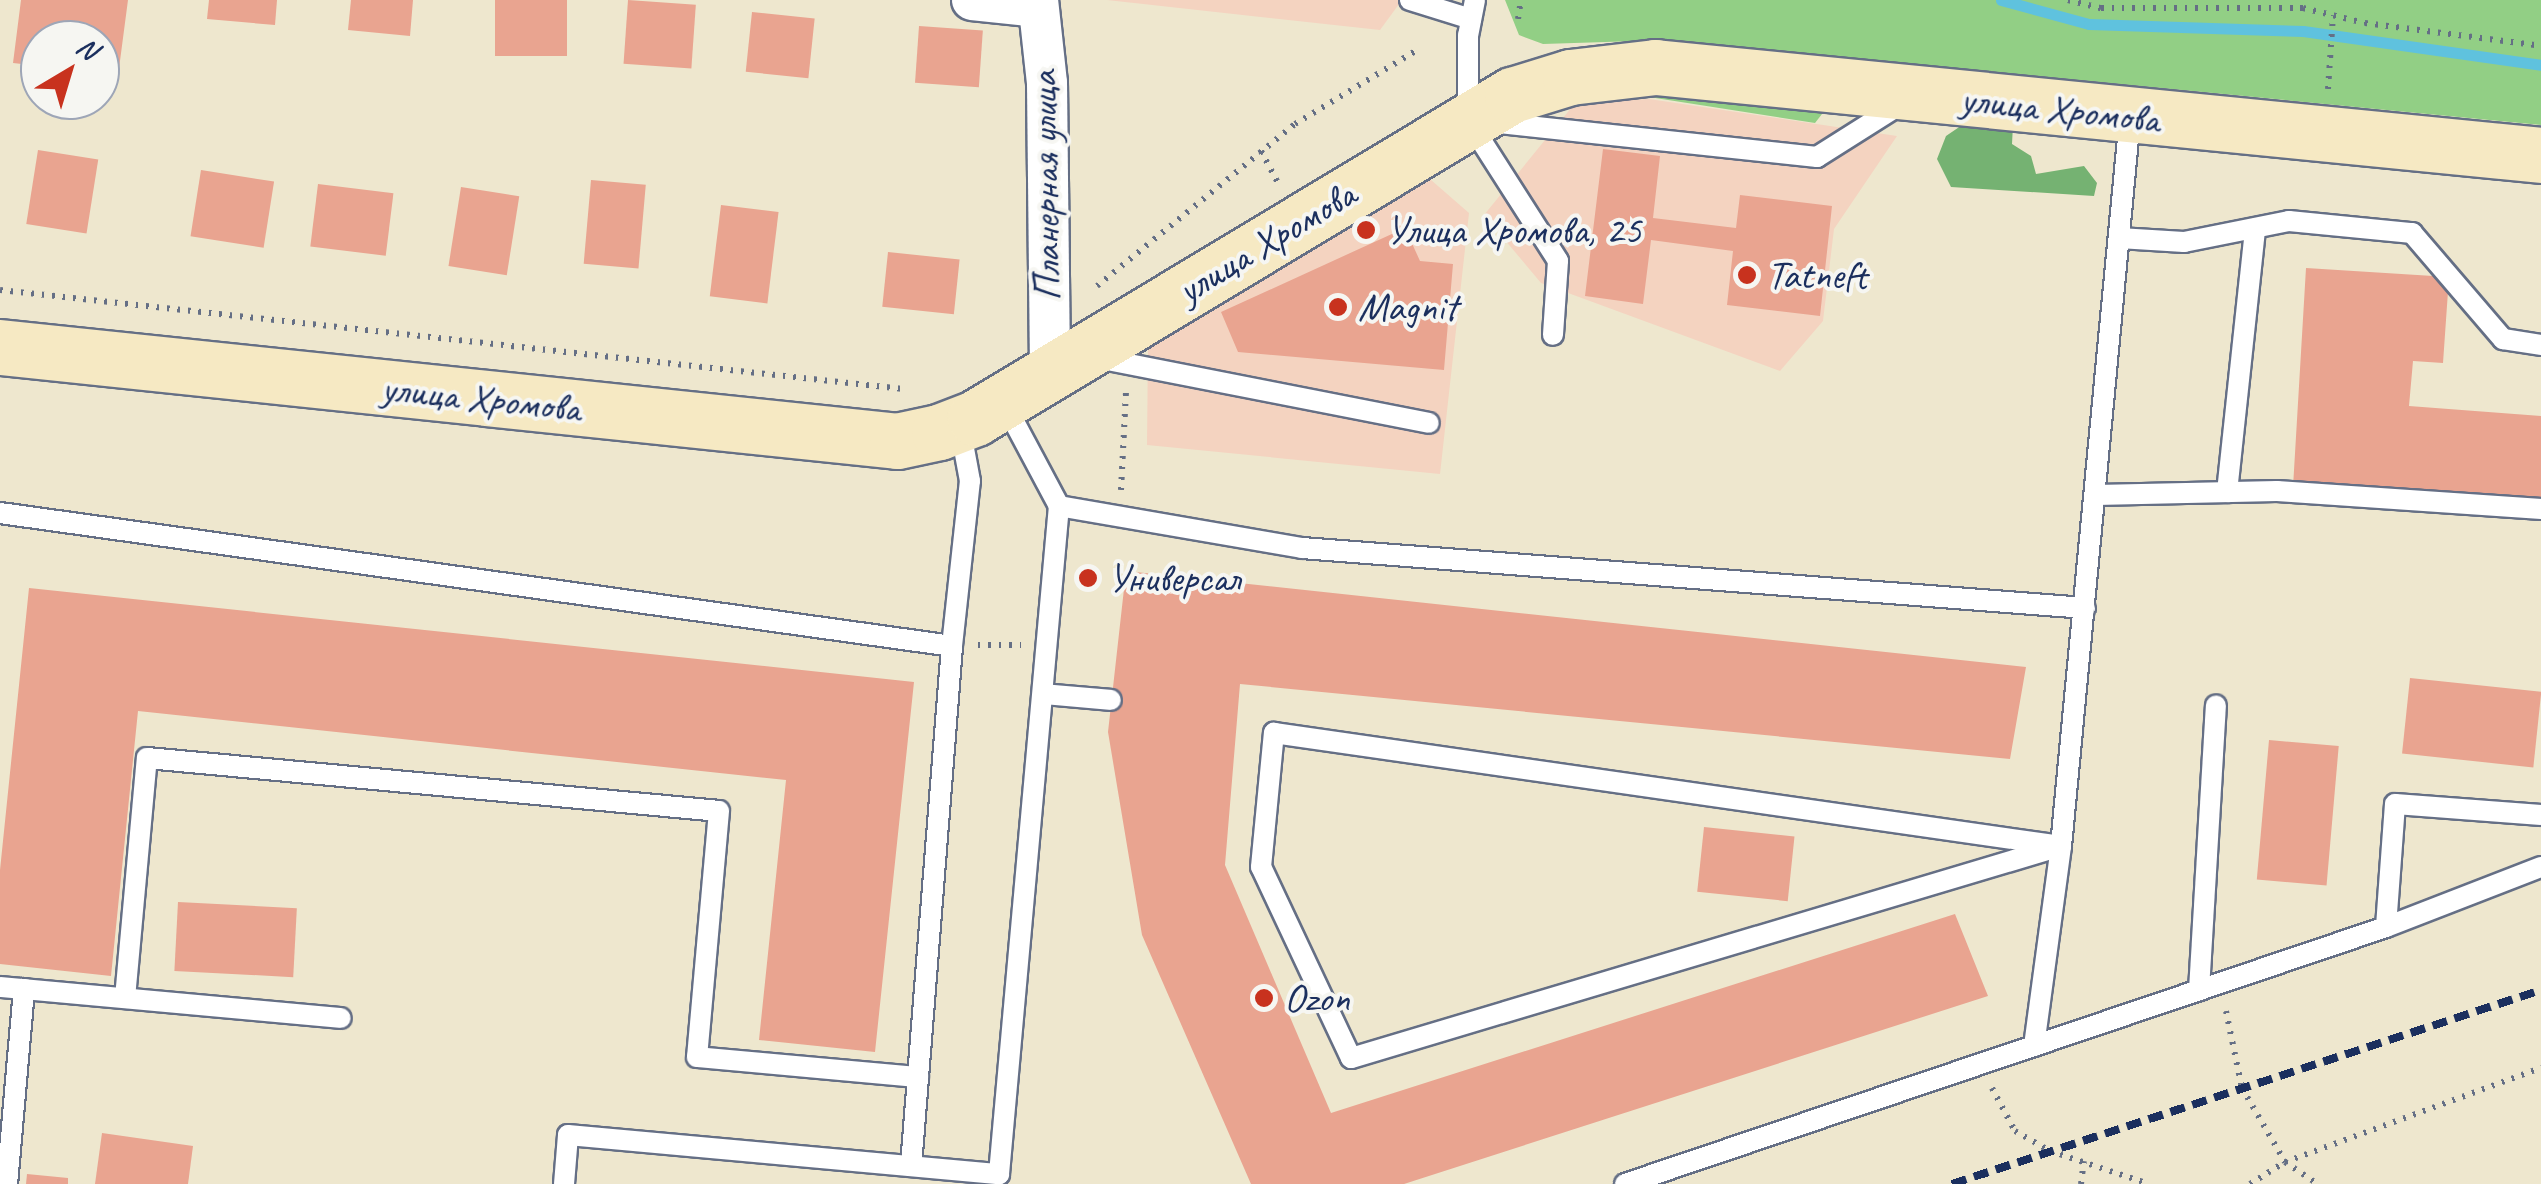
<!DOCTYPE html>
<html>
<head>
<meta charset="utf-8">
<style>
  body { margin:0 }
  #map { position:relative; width:2541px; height:1184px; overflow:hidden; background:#eee7ce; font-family:Caveat,sans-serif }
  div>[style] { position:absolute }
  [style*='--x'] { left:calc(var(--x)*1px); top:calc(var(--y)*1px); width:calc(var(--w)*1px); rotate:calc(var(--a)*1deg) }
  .built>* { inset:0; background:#f4d3c0 }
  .green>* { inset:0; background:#92cf85 }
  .forest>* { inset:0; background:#75b272 }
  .stream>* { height:11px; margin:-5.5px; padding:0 5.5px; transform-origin:5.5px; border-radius:5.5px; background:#5fc2de }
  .building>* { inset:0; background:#e9a490; transform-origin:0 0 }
  .path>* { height:6px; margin-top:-3px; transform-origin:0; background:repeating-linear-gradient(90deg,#656f85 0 2.5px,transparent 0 10.5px) }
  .roads { filter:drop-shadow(2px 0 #656f85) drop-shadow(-2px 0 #656f85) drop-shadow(0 2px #656f85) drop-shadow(0 -2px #656f85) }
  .service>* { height:20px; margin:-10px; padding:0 10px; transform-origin:10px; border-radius:10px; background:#fff }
  .minor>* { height:40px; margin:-20px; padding:0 20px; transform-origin:20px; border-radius:20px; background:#fff }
  .secondary>* { height:55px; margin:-27.5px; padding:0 27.5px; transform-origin:27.5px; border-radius:27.5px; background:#f6e9c3 }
  .rail>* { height:8px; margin-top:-4px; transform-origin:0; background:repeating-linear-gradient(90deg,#1b2f5e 0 15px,transparent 0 23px) }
  .dots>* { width:28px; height:28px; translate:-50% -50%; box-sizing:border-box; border:5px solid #f6f6f2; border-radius:50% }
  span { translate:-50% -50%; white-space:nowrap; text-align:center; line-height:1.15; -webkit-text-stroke:8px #f6f6f2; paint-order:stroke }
  .street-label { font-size:40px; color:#1b2f5e }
  .poi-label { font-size:40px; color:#1b2f5e }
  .left { translate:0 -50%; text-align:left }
  .north { position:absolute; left:20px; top:20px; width:100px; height:100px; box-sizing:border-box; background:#f6f6f2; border:2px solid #9ea6b7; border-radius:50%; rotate:38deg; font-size:28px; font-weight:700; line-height:40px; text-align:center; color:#1b2f5e }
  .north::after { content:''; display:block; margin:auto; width:35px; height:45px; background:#c8321e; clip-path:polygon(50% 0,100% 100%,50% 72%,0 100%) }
</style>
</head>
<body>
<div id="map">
  <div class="built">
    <i style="clip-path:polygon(1107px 0,1402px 0,1380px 30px)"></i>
    <i style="clip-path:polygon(1649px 99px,1897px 136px,1834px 229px,1823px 321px,1780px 371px,1541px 283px,1484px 215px,1576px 102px)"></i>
    <i style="clip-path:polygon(1423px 173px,1469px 213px,1440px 474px,1147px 445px,1148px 347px)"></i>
  </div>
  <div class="green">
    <i style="clip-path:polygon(1505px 0,2541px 0,2541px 125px,1668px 40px,1543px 44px,1519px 35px)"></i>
    <i style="clip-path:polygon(1642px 80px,1817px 103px,1822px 114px,1815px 123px,1649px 97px,1576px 99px)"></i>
  </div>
  <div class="forest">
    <i style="clip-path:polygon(1974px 117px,2013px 125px,2012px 144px,2031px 156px,2036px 174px,2084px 166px,2097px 183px,2094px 196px,1951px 187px,1937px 159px,1946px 136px)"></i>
  </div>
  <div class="stream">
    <i style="--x:2001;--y:0;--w:91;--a:15.3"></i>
    <i style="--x:2089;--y:24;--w:214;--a:1.9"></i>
    <i style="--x:2303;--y:31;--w:240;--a:8.1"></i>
  </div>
  <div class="building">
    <i style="clip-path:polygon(21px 0,128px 0,118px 76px,100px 74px,100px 40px,40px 40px,40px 66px,13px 63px)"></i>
    <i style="clip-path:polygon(209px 0,277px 0,275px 25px,207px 19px)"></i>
    <i style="clip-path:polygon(351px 0,413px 0,410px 36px,348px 30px)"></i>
    <i style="left:495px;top:0;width:72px;height:56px"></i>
    <i style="left:628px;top:0;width:68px;height:64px;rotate:4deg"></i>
    <i style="left:752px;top:12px;width:63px;height:60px;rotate:6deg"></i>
    <i style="left:919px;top:26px;width:64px;height:57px;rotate:4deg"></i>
    <i style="clip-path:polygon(1603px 149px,1660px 156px,1653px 218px,1736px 228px,1740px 195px,1832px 206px,1820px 316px,1727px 305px,1733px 251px,1651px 240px,1643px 304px,1585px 296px)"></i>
    <i style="left:38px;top:150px;width:61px;height:75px;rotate:9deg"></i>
    <i style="left:201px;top:170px;width:74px;height:67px;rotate:9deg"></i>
    <i style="left:591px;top:180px;width:55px;height:84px;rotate:5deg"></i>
    <i style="left:318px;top:184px;width:76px;height:63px;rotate:7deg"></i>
    <i style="left:461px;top:187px;width:59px;height:80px;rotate:9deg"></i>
    <i style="left:721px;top:205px;width:58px;height:92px;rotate:7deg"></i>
    <i style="clip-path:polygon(1405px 228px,1420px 261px,1453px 264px,1444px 370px,1238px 352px,1221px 312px)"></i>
    <i style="left:888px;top:252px;width:72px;height:55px;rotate:6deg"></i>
    <i style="clip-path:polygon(2306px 268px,2449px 277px,2443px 363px,2413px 361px,2409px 406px,2541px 416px,2541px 505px,2293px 487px)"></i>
    <i style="clip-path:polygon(1126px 571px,2026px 667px,2010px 759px,1240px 684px,1225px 865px,1331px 1113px,1955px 914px,1988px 996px,1404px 1184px,1251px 1184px,1142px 935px,1108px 732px)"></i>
    <i style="clip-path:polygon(29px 588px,914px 682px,875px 1052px,759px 1040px,786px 780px,138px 711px,111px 976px,0 964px,0 870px)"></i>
    <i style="left:2410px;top:678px;width:132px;height:76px;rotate:6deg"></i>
    <i style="left:2269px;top:740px;width:70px;height:140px;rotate:5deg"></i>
    <i style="left:1704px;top:827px;width:91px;height:65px;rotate:6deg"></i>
    <i style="left:178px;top:902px;width:119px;height:69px;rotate:3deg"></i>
    <i style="clip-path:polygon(102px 1133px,193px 1146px,188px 1184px,95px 1184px)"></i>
    <i style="clip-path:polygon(27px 1174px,68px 1178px,68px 1184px,26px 1184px)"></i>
  </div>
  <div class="path">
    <i style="--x:2068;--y:0;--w:34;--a:14"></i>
    <i style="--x:2101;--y:8;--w:202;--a:0"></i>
    <i style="--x:2303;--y:8;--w:64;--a:13.6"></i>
    <i style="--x:2365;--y:23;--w:177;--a:7.4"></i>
    <i style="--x:1518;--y:19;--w:19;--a:-81"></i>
    <i style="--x:2328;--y:89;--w:74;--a:-86.1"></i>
    <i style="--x:1261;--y:151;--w:38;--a:62"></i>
    <i style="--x:1097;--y:286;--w:256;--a:-39.3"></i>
    <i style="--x:1295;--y:124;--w:143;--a:-31.2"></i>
    <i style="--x:0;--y:290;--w:909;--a:6.25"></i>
    <i style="--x:1121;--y:490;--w:98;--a:-87.1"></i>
    <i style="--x:978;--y:645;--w:43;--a:0"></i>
    <i style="--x:2226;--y:1011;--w:79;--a:78.3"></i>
    <i style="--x:2242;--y:1088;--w:86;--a:59.8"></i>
    <i style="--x:2285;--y:1162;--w:40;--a:34"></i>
    <i style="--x:1992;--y:1088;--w:49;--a:61.9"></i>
    <i style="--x:2015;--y:1131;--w:40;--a:29.7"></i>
    <i style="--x:2050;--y:1151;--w:104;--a:18.4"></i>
    <i style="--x:2081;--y:1184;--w:23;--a:-83"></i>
    <i style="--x:2250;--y:1184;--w:41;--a:-32.2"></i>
    <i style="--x:2285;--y:1162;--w:273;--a:-20.2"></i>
  </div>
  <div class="roads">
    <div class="service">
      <i style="--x:1410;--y:0;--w:64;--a:17.3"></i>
      <i style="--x:1475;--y:0;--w:36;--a:101"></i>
      <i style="--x:1468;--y:35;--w:85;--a:90"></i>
      <i style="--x:1468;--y:120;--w:167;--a:57.4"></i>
      <i style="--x:1558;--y:261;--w:74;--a:93.9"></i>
      <i style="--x:1490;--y:122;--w:329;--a:6.1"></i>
      <i style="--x:1817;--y:157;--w:103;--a:-32.3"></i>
      <i style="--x:2119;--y:238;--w:65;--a:3.5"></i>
      <i style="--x:2184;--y:242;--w:107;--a:-11.3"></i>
      <i style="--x:2289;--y:221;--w:124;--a:5.6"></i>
      <i style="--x:2412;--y:233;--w:140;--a:49.4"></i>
      <i style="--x:2503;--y:339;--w:38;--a:9"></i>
      <i style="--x:1098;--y:358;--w:337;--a:11.1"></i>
      <i style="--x:2227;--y:492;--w:265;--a:-83.9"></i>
      <i style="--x:2096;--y:495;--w:181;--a:-1.3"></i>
      <i style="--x:2277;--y:491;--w:265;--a:3.9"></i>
      <i style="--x:1059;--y:506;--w:247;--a:9.8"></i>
      <i style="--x:1302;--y:548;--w:785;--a:4.38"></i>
      <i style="--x:0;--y:513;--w:961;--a:7.95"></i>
      <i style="--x:1043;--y:694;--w:68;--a:5"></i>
      <i style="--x:1274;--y:733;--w:795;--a:8.17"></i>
      <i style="--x:2061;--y:846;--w:741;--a:163.37"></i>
      <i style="--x:1351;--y:1058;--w:211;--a:-115.2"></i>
      <i style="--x:1261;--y:867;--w:135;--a:-84.5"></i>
      <i style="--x:2541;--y:815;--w:146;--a:-175.7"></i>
      <i style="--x:2395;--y:804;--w:123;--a:94.2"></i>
      <i style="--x:2386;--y:927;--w:166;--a:-21.2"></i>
      <i style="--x:0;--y:987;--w:342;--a:5.2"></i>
      <i style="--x:2199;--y:990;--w:285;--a:-86.6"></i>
      <i style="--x:125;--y:998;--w:241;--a:-84.8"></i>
      <i style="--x:147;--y:758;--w:574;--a:5.29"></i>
      <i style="--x:719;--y:811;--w:247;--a:95.1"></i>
      <i style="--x:697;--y:1057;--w:222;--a:5.2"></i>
      <i style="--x:2034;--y:1046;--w:202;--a:-82.3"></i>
      <i style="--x:2061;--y:846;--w:731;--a:-84.59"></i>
      <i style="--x:911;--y:1166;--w:522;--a:-85.49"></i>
      <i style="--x:952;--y:646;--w:166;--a:-83.8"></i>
      <i style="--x:970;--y:481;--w:55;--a:-100.5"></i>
      <i style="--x:7;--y:1184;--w:196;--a:-85"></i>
      <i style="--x:564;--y:1184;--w:49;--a:-85.3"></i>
      <i style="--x:568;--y:1135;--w:433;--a:5.2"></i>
      <i style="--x:999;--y:1174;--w:671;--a:-84.87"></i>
      <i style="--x:1059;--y:506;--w:115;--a:-118.1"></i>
      <i style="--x:1625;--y:1184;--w:803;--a:-18.66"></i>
    </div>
    <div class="minor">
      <i style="--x:972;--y:0;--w:65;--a:6.1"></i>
      <i style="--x:1038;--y:0;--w:83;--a:83.8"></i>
      <i style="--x:1047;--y:83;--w:290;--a:89.4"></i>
    </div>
    <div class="secondary">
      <i style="--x:0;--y:347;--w:902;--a:5.98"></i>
      <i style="--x:897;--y:441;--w:43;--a:-12.1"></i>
      <i style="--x:939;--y:432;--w:39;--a:-21"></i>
      <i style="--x:975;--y:418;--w:627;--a:-31.03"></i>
      <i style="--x:1512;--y:95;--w:61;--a:-17.2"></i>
      <i style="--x:1570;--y:77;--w:86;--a:-6.7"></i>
      <i style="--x:1655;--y:67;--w:890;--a:5.67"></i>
    </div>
  </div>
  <div class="rail">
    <i style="--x:1952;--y:1184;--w:620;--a:-18.23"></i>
  </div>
  <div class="dots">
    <i style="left:1366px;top:230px;background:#c8321e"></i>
    <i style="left:1747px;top:275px;background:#c8321e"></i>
    <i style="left:1338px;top:307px;background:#c8321e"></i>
    <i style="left:1088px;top:578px;background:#c8321e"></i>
    <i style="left:1264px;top:998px;background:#c8321e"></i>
  </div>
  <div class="street-label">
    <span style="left:2060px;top:109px;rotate:6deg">улица Хромова</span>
    <span style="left:1045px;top:186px;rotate:-91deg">Планерная улица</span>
    <span style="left:1266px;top:242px;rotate:-31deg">улица Хромова</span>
    <span style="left:481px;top:398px;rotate:6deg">улица Хромова</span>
  </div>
  <div class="poi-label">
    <span class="left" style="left:1386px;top:230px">Улица Хромова, 25</span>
    <span class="left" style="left:1767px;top:275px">Tatneft</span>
    <span class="left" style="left:1358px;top:307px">Magnit</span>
    <span class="left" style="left:1108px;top:578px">Универсал</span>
    <span class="left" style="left:1284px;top:998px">Ozon</span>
  </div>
  <div class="north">N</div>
</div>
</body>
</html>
